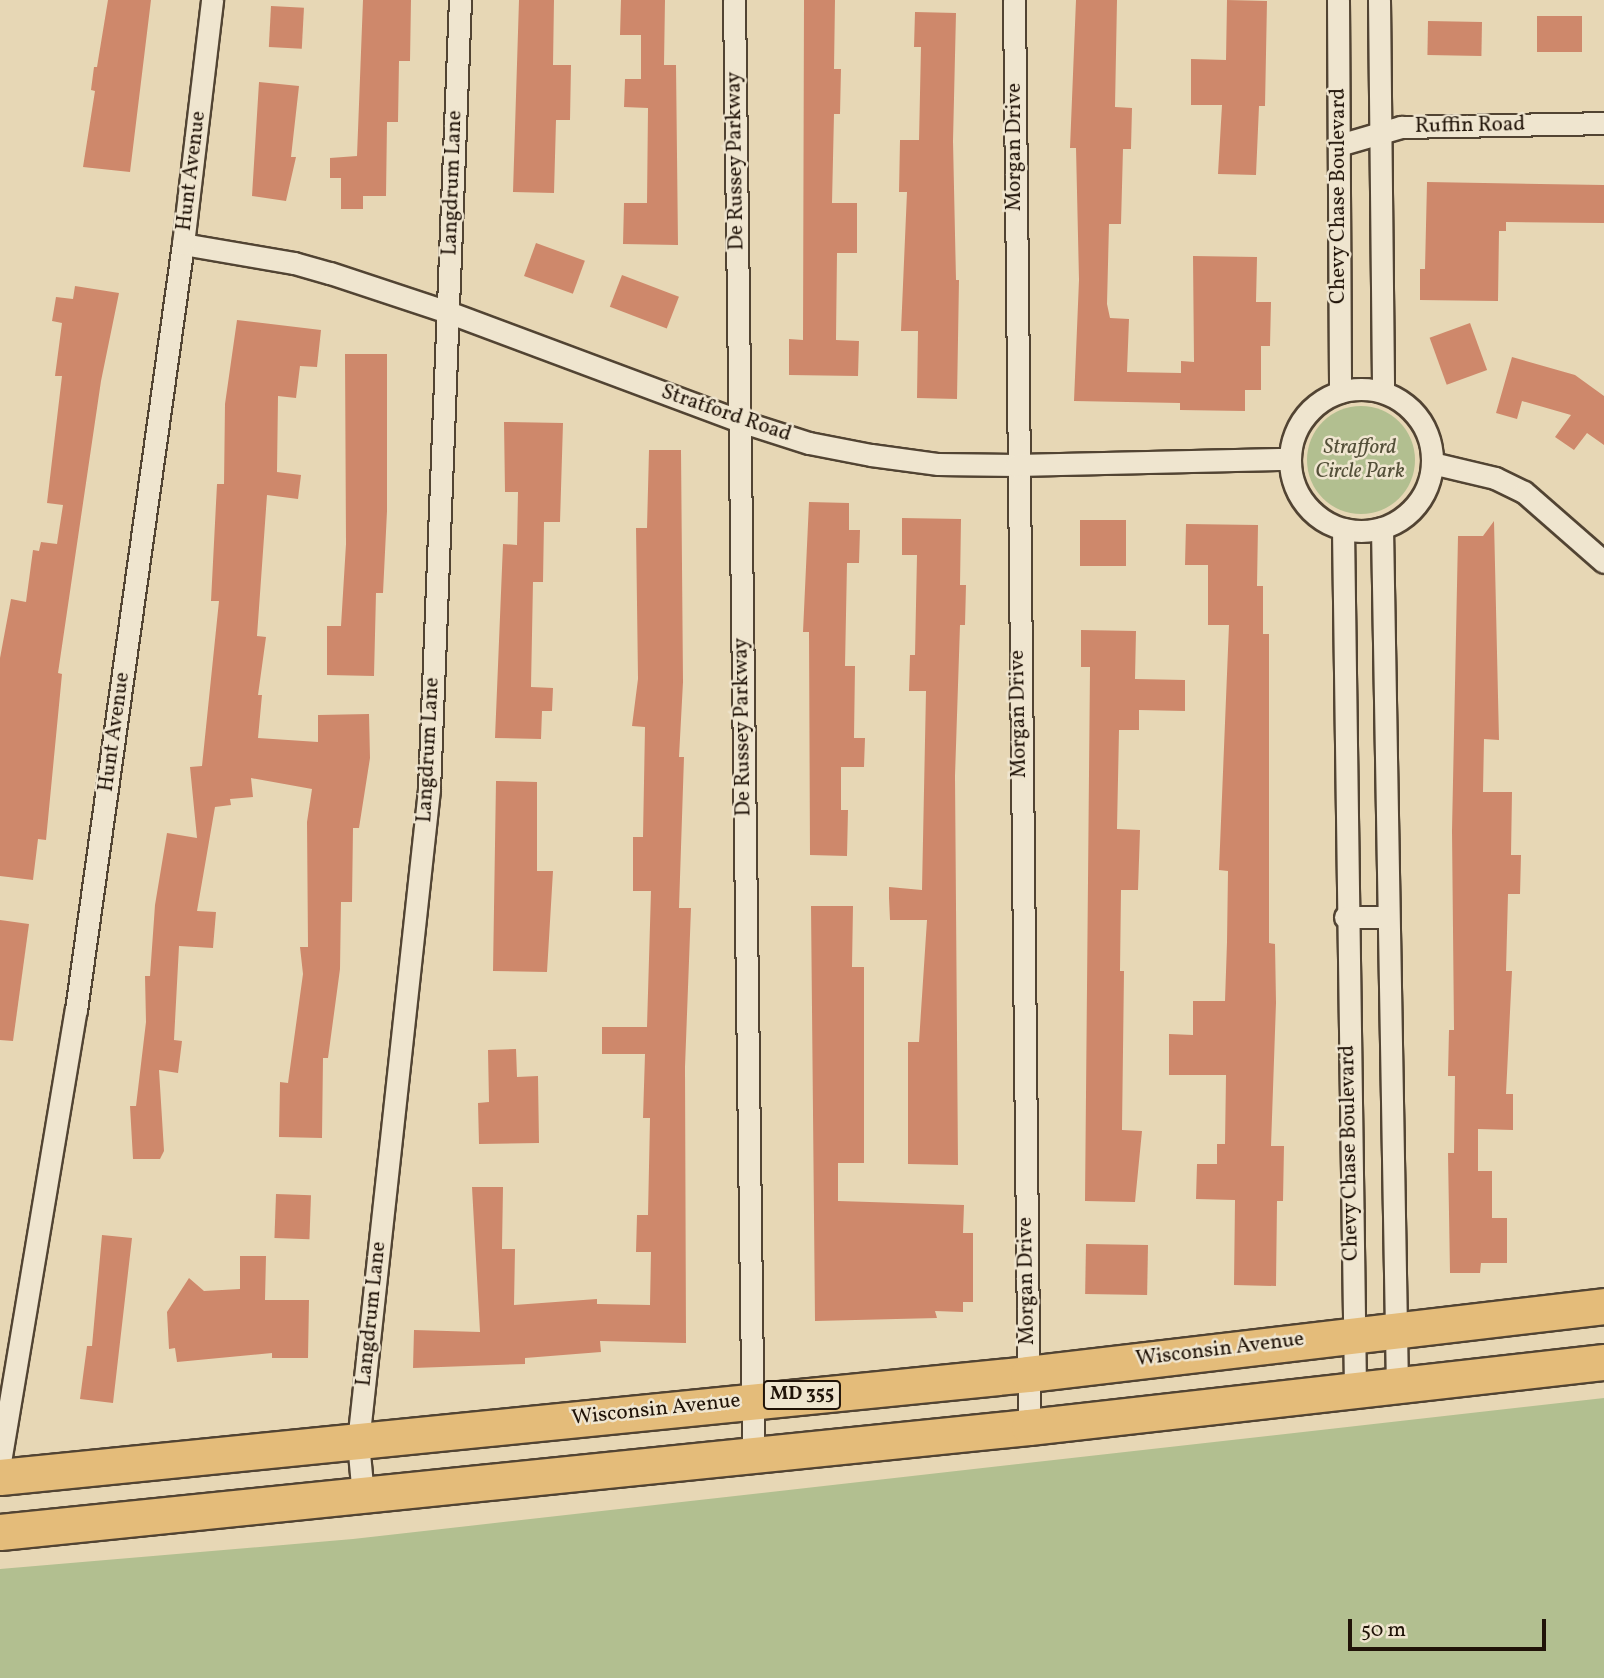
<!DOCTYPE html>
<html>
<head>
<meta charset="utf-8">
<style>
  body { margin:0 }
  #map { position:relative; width:1604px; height:1678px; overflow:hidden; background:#e7d7b5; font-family:Vollkorn,serif }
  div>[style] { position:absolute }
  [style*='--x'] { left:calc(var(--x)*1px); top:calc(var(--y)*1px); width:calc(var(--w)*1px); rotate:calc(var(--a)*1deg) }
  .green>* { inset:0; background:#b2bf90 }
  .round { border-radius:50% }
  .building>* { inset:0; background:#ce886b; transform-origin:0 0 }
  .roads { filter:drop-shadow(2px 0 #524433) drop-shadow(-2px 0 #524433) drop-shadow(0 2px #524433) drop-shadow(0 -2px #524433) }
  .street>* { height:21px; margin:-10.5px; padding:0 10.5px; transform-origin:10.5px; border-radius:10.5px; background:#efe5cf }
  .street>.ring { margin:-10.5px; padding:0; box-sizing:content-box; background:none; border:21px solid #efe5cf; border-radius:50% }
  .primary>* { height:35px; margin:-17.5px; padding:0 17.5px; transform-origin:17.5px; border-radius:17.5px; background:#e4bc7a }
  span { translate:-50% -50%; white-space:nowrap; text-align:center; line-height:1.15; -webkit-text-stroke:5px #efe5cf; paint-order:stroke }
  .shield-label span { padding:2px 5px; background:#efe5cf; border:2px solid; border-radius:5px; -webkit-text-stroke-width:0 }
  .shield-label { font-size:19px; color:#201308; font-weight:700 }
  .street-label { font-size:21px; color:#201308 }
  .park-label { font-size:21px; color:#534f38; font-style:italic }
  .scale { position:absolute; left:1348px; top:1619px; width:198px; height:32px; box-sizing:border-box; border:4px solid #201308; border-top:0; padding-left:9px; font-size:21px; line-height:24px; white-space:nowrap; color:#201308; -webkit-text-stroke:5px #efe5cf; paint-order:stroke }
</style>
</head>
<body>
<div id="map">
  <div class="green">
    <i class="round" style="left:1307px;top:406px;width:108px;height:108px"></i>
    <i style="clip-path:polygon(1604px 1398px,1604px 1678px,0 1678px,0 1569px,353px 1539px)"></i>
  </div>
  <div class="building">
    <i style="clip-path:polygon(108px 0,151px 0,130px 172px,83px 167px,95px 91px,91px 90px,94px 67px,97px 67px)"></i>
    <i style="clip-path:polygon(363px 0,411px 0,410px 61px,399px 61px,398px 122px,387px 122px,386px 196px,363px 196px,363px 209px,341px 209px,341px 178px,330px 178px,330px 158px,357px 156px)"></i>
    <i style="clip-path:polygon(519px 0,554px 0,553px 65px,571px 65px,570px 120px,556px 120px,554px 193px,513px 192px)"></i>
    <i style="clip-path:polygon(621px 0,665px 0,664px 65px,676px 65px,678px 245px,623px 244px,624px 203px,647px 203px,648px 108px,624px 107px,625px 79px,641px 79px,641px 35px,620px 35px)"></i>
    <i style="clip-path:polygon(804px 0,835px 0,834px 69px,841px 69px,840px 114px,834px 114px,832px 203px,857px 203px,857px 253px,837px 253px,836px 340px,859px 341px,858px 376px,789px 375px,789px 339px,803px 340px)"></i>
    <i style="clip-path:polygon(1076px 0,1117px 0,1115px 107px,1132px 108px,1131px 149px,1123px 149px,1121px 224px,1109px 224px,1107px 304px,1110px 318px,1129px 319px,1127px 372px,1181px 373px,1181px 361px,1194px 362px,1193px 256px,1257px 257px,1256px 302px,1271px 302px,1270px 346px,1261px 346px,1261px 390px,1245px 390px,1245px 411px,1180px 410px,1180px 403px,1074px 401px,1079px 280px,1076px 148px,1070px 148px)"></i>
    <i style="clip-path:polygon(1227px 0,1267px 1px,1265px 106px,1259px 106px,1256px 175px,1218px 174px,1222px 105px,1191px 105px,1191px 59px,1226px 60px)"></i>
    <i style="left:271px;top:6px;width:33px;height:41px;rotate:3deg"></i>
    <i style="clip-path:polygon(915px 12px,956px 13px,953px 141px,956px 280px,959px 280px,957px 399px,917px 398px,918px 331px,901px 331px,907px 192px,899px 192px,900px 140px,919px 140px,921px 47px,914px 47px)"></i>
    <i style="left:1537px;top:16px;width:45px;height:36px"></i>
    <i style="left:1428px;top:21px;width:54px;height:34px;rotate:1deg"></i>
    <i style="clip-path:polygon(259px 82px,299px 86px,291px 157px,296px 157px,286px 201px,252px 196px)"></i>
    <i style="clip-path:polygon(1427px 182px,1604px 185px,1604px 223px,1506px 222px,1506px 231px,1499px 231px,1498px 301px,1420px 300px,1420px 269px,1425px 269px)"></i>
    <i style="left:536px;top:243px;width:52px;height:35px;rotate:20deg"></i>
    <i style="left:622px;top:275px;width:61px;height:34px;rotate:21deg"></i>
    <i style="clip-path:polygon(75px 286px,119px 293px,101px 381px,58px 673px,62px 674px,46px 840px,38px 839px,33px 880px,0 876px,0 658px,11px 599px,26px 602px,33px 550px,39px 551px,41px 542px,57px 544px,63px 505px,47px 503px,62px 376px,55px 376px,62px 323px,52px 321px,56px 297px,73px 299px)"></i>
    <i style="clip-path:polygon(237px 320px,321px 330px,317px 367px,300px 366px,296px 398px,278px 396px,277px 472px,301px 475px,298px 499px,267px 495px,257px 636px,266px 637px,258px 695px,262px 695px,258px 738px,318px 742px,318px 715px,369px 714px,370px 758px,359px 828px,353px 828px,352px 902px,341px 902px,340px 969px,328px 1058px,323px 1058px,322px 1138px,279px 1137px,280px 1082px,288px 1083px,303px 974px,300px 947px,308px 947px,307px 822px,312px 789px,251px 778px,253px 797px,230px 799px,231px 805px,215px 807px,197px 911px,216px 912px,213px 948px,179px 946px,174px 1040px,182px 1041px,178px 1073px,159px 1070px,164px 1151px,160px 1159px,133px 1159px,130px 1106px,136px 1106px,146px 1022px,145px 976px,150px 976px,155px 905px,167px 833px,197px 838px,190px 767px,202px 766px,219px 601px,211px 601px,217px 484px,224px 484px,225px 404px)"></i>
    <i style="left:1470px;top:323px;width:50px;height:43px;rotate:70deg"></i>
    <i style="clip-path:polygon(345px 354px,387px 354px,387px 511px,383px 593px,376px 593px,374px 676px,327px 675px,327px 626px,341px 626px,346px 544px)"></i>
    <i style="clip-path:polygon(1512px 357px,1575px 375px,1604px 396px,1604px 445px,1587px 433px,1574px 450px,1555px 437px,1571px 415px,1522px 401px,1517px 419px,1496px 413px)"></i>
    <i style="clip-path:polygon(504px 422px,563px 423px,560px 522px,544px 522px,543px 582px,533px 582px,531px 687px,553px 688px,552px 711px,542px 711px,541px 739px,495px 738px,503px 544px,517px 545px,518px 492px,505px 492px)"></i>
    <i style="clip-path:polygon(649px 450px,681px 450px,683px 682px,679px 757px,684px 757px,679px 908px,691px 908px,685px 1067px,686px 1343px,600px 1341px,601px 1352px,525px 1358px,525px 1364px,413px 1368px,414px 1330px,480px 1332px,472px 1187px,503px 1187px,502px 1249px,515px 1249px,514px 1305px,597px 1299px,597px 1304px,650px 1305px,651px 1252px,636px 1252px,637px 1215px,648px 1215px,650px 1118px,643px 1118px,645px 1054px,602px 1054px,602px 1027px,647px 1027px,651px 891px,633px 891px,633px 837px,643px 837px,645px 727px,632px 726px,638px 679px,636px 528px,647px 528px)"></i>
    <i style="clip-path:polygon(809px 502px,849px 503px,849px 530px,860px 530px,859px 563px,847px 563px,845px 666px,855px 666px,854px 738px,865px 738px,864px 767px,841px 767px,841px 810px,848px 810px,847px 856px,810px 855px,809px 632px,803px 632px)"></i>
    <i style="clip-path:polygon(902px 518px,961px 519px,960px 585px,966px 585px,965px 625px,960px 625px,955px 776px,958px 1165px,908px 1164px,908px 1042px,919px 1042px,927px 920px,890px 920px,889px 898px,889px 887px,922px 890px,926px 691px,909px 691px,910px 655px,915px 655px,917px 555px,902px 555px)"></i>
    <i style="left:1080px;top:520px;width:46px;height:46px"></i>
    <i style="clip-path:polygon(1494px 521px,1499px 740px,1484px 739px,1483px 792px,1512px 792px,1511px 855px,1521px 855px,1520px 894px,1508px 894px,1506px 971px,1512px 971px,1506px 1094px,1513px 1094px,1513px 1130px,1478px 1129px,1478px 1171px,1492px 1171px,1492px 1218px,1507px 1218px,1507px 1263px,1481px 1263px,1480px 1273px,1450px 1273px,1448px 1153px,1454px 1153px,1455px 1076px,1448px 1076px,1449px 1030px,1454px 1030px,1452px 831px,1458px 536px,1483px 536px)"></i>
    <i style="clip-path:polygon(1186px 524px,1258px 525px,1257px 586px,1263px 586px,1263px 634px,1269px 634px,1269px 943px,1275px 944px,1276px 1003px,1271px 1146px,1284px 1146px,1283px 1201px,1277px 1201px,1276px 1286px,1234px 1285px,1235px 1200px,1196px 1199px,1197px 1164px,1217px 1164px,1217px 1144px,1225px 1144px,1226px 1075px,1169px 1075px,1169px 1034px,1193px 1035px,1193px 1001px,1225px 1001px,1227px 942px,1228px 871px,1219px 870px,1229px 625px,1208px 625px,1208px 565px,1185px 565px)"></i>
    <i style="clip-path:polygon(1081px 630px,1136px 631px,1135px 679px,1185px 680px,1185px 711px,1139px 710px,1139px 730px,1119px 730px,1117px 829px,1140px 830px,1138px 890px,1121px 890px,1120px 971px,1124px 971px,1122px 1130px,1142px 1131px,1135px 1202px,1085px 1201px,1090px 667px,1081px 667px)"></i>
    <i style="clip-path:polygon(496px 781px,537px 782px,537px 871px,553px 871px,547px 972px,493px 971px)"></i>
    <i style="clip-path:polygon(811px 906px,853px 906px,852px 967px,864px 967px,864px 1163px,838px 1163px,838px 1201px,964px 1205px,963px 1233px,973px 1233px,973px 1302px,963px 1302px,963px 1312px,935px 1311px,937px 1318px,815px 1321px)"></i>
    <i style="clip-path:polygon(0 920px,29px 924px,13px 1041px,0 1040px)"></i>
    <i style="clip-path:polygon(516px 1049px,517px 1077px,538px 1076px,539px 1143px,479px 1144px,478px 1103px,489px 1102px,488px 1050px)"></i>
    <i style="left:276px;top:1194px;width:35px;height:44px;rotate:2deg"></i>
    <i style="clip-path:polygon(102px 1235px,132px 1238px,113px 1403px,80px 1399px,87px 1346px,92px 1346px)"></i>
    <i style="left:1086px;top:1244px;width:62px;height:50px;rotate:1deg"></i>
    <i style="clip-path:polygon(240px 1256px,266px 1256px,265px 1300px,309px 1300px,308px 1358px,272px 1358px,272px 1353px,177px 1362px,175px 1348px,169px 1349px,167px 1312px,189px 1278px,204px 1291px,240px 1289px)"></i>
  </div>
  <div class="roads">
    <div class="street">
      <i style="--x:734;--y:0;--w:1455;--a:89.25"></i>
      <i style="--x:1014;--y:0;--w:1427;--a:89.4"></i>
      <i style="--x:1338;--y:0;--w:392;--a:89.7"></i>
      <i style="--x:1379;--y:0;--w:392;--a:89.4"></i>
      <i style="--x:1339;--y:145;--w:65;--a:-16.2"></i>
      <i style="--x:1401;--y:127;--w:203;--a:-1.1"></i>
      <i style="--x:183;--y:244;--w:113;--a:9.7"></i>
      <i style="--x:294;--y:263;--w:37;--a:16"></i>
      <i style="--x:330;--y:273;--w:124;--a:18.3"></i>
      <i style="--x:448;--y:312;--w:312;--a:20.5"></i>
      <i style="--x:740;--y:421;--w:72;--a:17.7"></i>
      <i style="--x:809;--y:443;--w:63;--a:11"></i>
      <i style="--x:871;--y:455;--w:68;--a:7.7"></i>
      <i style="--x:938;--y:464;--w:78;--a:0.7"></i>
      <i style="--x:1016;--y:465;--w:274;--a:-1.3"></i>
      <i class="ring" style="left:1290px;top:389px;width:121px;height:121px"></i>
      <i style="--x:1432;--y:463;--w:65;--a:13.4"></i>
      <i style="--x:1495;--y:478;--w:32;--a:26"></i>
      <i style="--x:1524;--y:492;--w:106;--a:41.2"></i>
      <i style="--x:1382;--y:528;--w:856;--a:89"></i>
      <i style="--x:1343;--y:529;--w:860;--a:89.2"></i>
      <i style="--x:1345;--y:917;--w:41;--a:0"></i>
      <i style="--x:0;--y:1462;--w:458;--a:-80.5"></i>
      <i style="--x:76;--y:1010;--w:773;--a:-82.05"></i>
      <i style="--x:183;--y:244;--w:246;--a:-83.2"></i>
      <i style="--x:363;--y:1496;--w:54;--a:-95.3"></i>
      <i style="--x:358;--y:1442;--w:657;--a:-83.79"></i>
      <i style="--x:429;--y:789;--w:790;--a:-87.75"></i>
    </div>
    <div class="primary">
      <i style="--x:0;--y:1477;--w:1033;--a:-5.72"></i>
      <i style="--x:1028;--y:1374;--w:580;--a:-6.73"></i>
      <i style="--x:0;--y:1532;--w:1034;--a:-5.83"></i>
      <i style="--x:1029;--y:1427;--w:579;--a:-6.45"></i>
    </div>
  </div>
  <div class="shield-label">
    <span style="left:802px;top:1395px">MD 355</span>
  </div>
  <div class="street-label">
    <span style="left:1470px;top:126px;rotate:-1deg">Ruffin Road</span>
    <span style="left:1015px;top:147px;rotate:-90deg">Morgan Drive</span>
    <span style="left:736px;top:161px;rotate:-91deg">De Russey Parkway</span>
    <span style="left:192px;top:171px;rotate:-83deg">Hunt Avenue</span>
    <span style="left:453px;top:183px;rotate:-88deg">Langdrum Lane</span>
    <span style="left:1339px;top:196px;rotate:-90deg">Chevy Chase Boulevard</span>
    <span style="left:726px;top:414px;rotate:19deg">Stratford Road</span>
    <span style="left:1019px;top:714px;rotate:-91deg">Morgan Drive</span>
    <span style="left:743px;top:727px;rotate:-91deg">De Russey Parkway</span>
    <span style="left:115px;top:732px;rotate:-82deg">Hunt Avenue</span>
    <span style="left:429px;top:750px;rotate:-87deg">Langdrum Lane</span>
    <span style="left:1350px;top:1153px;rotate:-91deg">Chevy Chase Boulevard</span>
    <span style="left:1027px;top:1281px;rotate:-91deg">Morgan Drive</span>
    <span style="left:372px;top:1314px;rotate:-84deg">Langdrum Lane</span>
    <span style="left:1220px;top:1350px;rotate:-7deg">Wisconsin Avenue</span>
    <span style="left:656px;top:1410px;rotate:-6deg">Wisconsin Avenue</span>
  </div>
  <div class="park-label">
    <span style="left:1360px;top:460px">Strafford<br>Circle Park</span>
  </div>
  <div class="scale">50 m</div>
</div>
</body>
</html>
